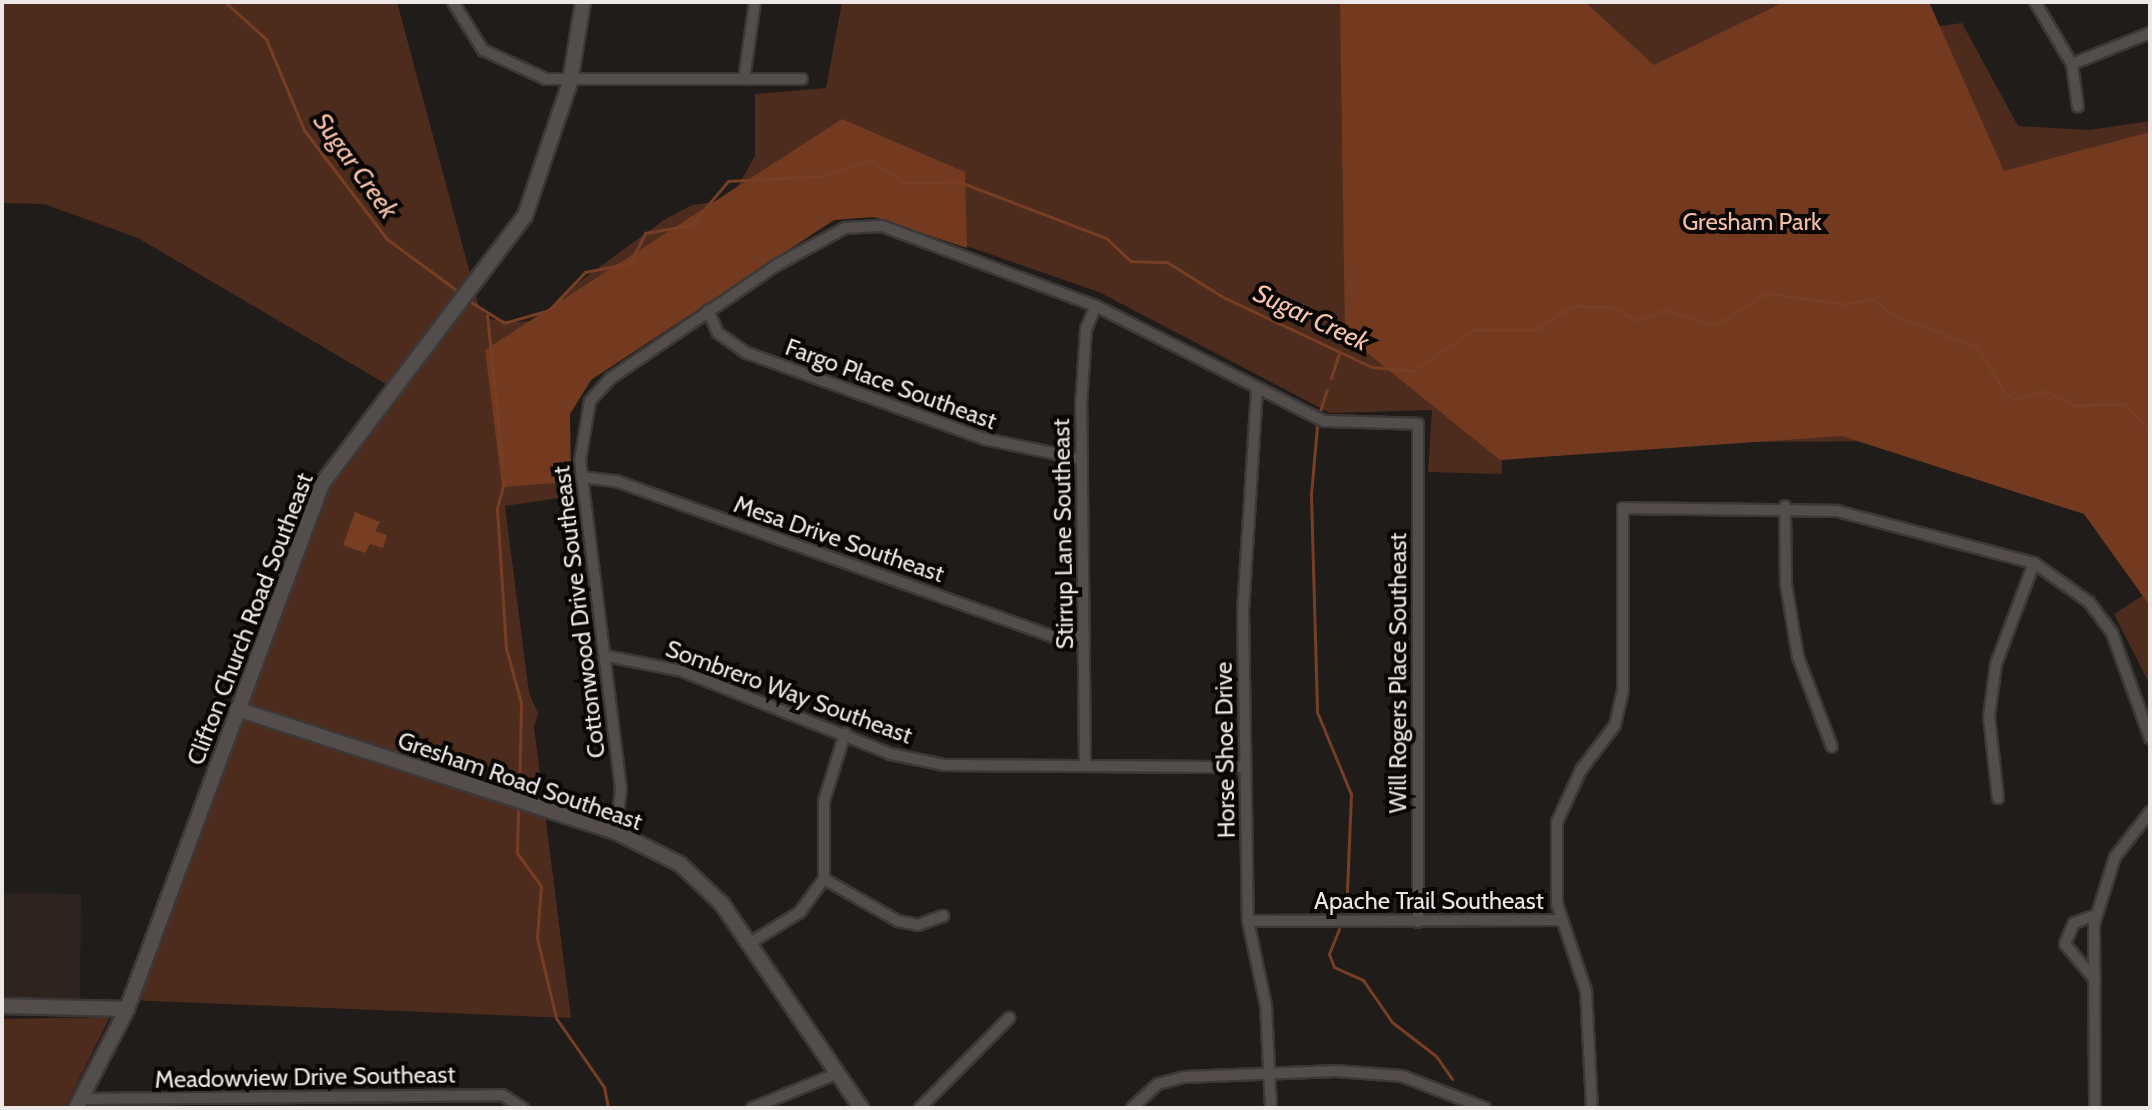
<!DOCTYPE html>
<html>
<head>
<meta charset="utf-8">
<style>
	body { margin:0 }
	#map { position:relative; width:2152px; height:1110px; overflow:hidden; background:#201c1a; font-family:Cabin,sans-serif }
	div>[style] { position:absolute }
	.built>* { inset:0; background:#2d231f }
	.green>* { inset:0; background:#4d2b1d }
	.forest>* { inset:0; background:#733a20 }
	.water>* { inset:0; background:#773e24 }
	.stream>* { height:3px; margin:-1.5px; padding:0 1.5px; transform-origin:1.5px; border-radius:1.5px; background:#773e24 }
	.roads { filter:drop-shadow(2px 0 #3c3837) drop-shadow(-2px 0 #3c3837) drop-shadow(0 2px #3c3837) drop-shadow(0 -2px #3c3837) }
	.minor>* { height:10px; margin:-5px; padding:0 5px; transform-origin:5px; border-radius:5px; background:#534e4c }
	.tertiary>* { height:14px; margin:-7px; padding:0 7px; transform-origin:7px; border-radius:7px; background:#534e4c }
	span { translate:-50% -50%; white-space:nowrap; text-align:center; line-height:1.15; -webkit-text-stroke:8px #090706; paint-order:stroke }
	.park-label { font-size:24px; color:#f4bda6 }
	.street-label { font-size:24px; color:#ece8e7 }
	.water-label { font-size:26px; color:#f9c3ab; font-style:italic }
	.frame { position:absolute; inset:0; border:4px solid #ece8e7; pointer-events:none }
</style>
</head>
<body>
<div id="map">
	<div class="built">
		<div style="clip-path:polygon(2px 893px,81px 894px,80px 1008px,2px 1009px)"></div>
	</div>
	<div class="green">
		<div style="clip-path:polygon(2px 2px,397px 2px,479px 307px,490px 319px,518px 322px,540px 320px,579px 282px,664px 220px,692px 205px,730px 200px,755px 156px,755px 94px,826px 88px,842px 2px,1907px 2px,1906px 31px,1962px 23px,2018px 126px,2089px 130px,2150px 121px,2150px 536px,1905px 441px,1550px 443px,1500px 326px,1502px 474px,1428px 472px,1432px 410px,1330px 413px,1099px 292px,886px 218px,842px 216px,690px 305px,596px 373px,568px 413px,566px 497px,505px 506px,529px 693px,538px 713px,534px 727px,571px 1018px,128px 1000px,329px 467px,391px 387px,138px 238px,44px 204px,2px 203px)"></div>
		<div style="clip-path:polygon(2150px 591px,2150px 685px,2114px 614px)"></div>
		<div style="clip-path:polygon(110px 1017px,65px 1108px,2px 1108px,2px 1019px)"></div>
	</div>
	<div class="forest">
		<div style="clip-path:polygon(1340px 2px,1585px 2px,1654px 65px,1784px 2px,1929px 2px,2004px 171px,2150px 132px,2150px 606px,2084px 514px,1842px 436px,1500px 460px,1345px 335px)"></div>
		<div style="clip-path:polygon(842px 119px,965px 172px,967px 248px,874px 217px,834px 220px,591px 380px,570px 414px,571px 482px,502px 487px,485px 350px)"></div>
	</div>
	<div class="water">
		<div style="clip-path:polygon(355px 512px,380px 522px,375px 531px,387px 535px,383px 548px,370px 544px,365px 553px,343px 545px)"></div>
	</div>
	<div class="stream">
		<div style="left:225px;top:2px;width:55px;rotate:42.1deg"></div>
		<div style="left:266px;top:39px;width:99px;rotate:67.3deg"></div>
		<div style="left:304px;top:130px;width:137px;rotate:52.7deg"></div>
		<div style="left:387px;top:239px;width:89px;rotate:36.4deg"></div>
		<div style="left:471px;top:302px;width:39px;rotate:32deg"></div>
		<div style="left:504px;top:323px;width:47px;rotate:-16.1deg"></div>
		<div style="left:549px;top:310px;width:52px;rotate:-46.5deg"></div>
		<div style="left:585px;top:272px;width:46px;rotate:-11.3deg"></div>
		<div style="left:630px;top:263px;width:34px;rotate:-63deg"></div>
		<div style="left:645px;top:233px;width:47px;rotate:-9.9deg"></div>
		<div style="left:691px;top:225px;width:57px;rotate:-49.9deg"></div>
		<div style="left:728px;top:181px;width:92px;rotate:-3.1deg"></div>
		<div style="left:820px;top:176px;width:52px;rotate:-17.7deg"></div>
		<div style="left:870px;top:160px;width:42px;rotate:33.3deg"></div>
		<div style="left:905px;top:183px;width:55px;rotate:-1deg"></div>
		<div style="left:960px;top:182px;width:156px;rotate:21deg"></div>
		<div style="left:1106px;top:238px;width:34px;rotate:43deg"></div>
		<div style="left:1131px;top:261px;width:36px;rotate:2deg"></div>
		<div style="left:1167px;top:262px;width:66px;rotate:32deg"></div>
		<div style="left:1223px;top:297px;width:165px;rotate:25.2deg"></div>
		<div style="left:1372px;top:367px;width:41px;rotate:5.6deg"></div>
		<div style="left:1413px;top:371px;width:73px;rotate:-34.3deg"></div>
		<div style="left:1473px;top:330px;width:63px"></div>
		<div style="left:1536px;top:330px;width:42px;rotate:-34.4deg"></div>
		<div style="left:1571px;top:306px;width:42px;rotate:1.4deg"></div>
		<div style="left:1613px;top:307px;width:29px;rotate:29deg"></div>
		<div style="left:1638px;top:321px;width:27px;rotate:-24deg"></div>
		<div style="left:1663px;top:310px;width:54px;rotate:16.1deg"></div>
		<div style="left:1715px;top:325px;width:61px;rotate:-31.6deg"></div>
		<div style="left:1767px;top:293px;width:76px;rotate:8.3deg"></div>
		<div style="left:1842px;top:304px;width:32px;rotate:-9deg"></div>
		<div style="left:1874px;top:299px;width:23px;rotate:41deg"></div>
		<div style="left:1891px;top:314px;width:92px;rotate:21deg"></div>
		<div style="left:1977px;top:347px;width:54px;rotate:58.7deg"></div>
		<div style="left:2005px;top:393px;width:13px;rotate:29deg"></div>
		<div style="left:2016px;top:399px;width:29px;rotate:-16deg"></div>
		<div style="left:2044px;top:391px;width:33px;rotate:25deg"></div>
		<div style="left:2074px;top:405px;width:50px;rotate:-1.1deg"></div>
		<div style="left:2124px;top:404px;width:37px;rotate:45deg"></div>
		<div style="left:487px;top:315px;width:155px;rotate:84.1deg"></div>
		<div style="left:1331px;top:378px;width:26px;rotate:-72deg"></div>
		<div style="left:1320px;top:411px;width:22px;rotate:-72deg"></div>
		<div style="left:1317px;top:426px;width:69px;rotate:95deg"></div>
		<div style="left:1311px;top:495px;width:217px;rotate:88.4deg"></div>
		<div style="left:1317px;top:712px;width:89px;rotate:67.5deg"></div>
		<div style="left:1351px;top:794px;width:120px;rotate:92.4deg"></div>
		<div style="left:504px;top:482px;width:28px;rotate:105deg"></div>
		<div style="left:497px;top:509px;width:139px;rotate:86.3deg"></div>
		<div style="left:506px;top:648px;width:57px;rotate:74.7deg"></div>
		<div style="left:521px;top:703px;width:93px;rotate:91.2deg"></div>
		<div style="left:518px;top:811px;width:42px;rotate:91.4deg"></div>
		<div style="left:517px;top:853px;width:41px;rotate:54deg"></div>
		<div style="left:541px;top:886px;width:52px;rotate:94.4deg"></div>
		<div style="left:537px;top:938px;width:82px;rotate:76.6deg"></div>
		<div style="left:556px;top:1018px;width:84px;rotate:55.2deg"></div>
		<div style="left:604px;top:1087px;width:21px;rotate:79deg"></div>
		<div style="left:1339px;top:929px;width:27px;rotate:112deg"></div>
		<div style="left:1329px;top:954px;width:14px;rotate:69deg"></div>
		<div style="left:1334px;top:967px;width:32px;rotate:24deg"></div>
		<div style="left:1363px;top:980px;width:51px;rotate:55.4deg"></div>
		<div style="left:1392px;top:1022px;width:56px;rotate:37.7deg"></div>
		<div style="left:1436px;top:1056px;width:28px;rotate:55deg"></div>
	</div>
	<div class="roads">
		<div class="minor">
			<div style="left:453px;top:2px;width:57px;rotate:58deg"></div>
			<div style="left:483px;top:50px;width:69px;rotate:24.7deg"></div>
			<div style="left:546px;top:79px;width:256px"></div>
			<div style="left:2035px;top:2px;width:72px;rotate:59.2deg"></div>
			<div style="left:2072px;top:64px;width:43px;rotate:82.1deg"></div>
			<div style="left:2072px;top:64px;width:84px;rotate:-21.7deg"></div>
			<div style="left:744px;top:79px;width:78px;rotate:-81.9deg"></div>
			<div style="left:708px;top:310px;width:25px;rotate:67deg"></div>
			<div style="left:718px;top:333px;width:35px;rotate:35deg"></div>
			<div style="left:747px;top:353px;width:253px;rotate:19.9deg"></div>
			<div style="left:985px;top:439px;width:99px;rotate:11.7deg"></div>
			<div style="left:1257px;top:389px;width:221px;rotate:93.6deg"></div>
			<div style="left:1243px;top:610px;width:311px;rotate:89.1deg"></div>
			<div style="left:1248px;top:921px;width:87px;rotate:78deg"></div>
			<div style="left:1266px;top:1006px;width:102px;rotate:87.2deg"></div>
			<div style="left:581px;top:477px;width:35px;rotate:7deg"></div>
			<div style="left:616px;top:481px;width:463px;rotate:19.6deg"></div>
			<div style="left:1052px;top:636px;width:32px"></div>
			<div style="left:1785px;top:506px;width:78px;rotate:89.3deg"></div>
			<div style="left:1786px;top:584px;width:74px;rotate:80.7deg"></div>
			<div style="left:1798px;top:657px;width:96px;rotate:69.3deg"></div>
			<div style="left:606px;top:656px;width:77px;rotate:11.2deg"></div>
			<div style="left:682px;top:671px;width:225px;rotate:21.7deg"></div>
			<div style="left:891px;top:754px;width:54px;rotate:11.7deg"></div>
			<div style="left:944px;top:765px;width:301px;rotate:0.4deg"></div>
			<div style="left:1085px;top:765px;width:358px;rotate:-90.6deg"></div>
			<div style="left:1081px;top:407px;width:78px;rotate:-86.3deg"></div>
			<div style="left:1086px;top:329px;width:25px;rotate:-67deg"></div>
			<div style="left:1998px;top:798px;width:81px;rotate:-96.3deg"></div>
			<div style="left:1989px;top:717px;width:53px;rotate:-82.5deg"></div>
			<div style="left:1996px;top:664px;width:108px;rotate:-69.4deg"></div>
			<div style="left:616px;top:832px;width:43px;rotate:-83.4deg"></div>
			<div style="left:621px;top:789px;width:331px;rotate:-97.1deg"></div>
			<div style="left:580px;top:461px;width:61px;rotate:-80.5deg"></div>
			<div style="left:590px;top:401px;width:31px;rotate:-48deg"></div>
			<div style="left:611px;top:378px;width:199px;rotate:-34.3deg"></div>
			<div style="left:775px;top:266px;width:80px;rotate:-28.5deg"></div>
			<div style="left:845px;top:228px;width:37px;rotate:-3deg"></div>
			<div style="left:882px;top:226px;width:228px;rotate:20.5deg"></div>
			<div style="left:1096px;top:306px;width:255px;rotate:26.8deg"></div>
			<div style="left:1324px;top:421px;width:94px;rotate:1.8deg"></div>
			<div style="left:1418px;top:424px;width:498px;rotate:90deg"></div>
			<div style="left:824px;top:879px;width:85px;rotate:29.6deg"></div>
			<div style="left:898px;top:921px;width:20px;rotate:11deg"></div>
			<div style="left:918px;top:925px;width:27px;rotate:-20deg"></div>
			<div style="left:1248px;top:921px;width:314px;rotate:-0.2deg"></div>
			<div style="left:750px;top:943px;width:59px;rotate:-31.8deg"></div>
			<div style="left:800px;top:912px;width:41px;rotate:-54deg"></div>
			<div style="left:824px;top:879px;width:78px;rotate:-90deg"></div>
			<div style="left:824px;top:801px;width:71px;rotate:-72.8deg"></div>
			<div style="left:2095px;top:980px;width:47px;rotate:-129.8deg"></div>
			<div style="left:2065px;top:944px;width:23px;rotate:-67deg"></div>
			<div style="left:2074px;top:923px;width:23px;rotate:-20deg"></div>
			<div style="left:82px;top:1099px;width:420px;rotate:-0.5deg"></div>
			<div style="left:502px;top:1095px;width:25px;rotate:32deg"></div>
			<div style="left:752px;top:1108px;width:93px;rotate:-22.1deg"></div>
			<div style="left:920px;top:1108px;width:127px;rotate:-45.3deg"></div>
			<div style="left:1132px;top:1108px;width:35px;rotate:-43deg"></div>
			<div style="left:1158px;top:1084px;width:27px;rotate:-15deg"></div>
			<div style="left:1184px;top:1077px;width:152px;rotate:-2.3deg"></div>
			<div style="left:1336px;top:1071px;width:66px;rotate:4.3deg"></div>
			<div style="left:1402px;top:1076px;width:89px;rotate:21.1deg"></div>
			<div style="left:1592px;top:1108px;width:117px;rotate:-92.9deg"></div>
			<div style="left:1586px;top:991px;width:92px;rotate:-108.4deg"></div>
			<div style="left:1557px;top:904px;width:82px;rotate:-90deg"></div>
			<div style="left:1557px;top:822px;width:57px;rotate:-65.2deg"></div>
			<div style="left:1581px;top:770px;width:56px;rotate:-52.9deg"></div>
			<div style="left:1615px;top:725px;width:36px;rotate:-77deg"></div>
			<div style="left:1623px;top:690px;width:182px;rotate:-90deg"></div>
			<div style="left:1623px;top:508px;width:214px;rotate:0.8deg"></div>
			<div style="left:1837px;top:511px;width:204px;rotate:14.8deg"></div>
			<div style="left:2034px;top:563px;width:67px;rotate:35.3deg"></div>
			<div style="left:2089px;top:602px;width:39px;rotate:53deg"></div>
			<div style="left:2112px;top:633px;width:112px;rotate:70.1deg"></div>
			<div style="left:2095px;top:1108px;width:184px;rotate:-90.3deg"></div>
			<div style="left:2094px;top:924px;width:70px;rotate:-72.6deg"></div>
			<div style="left:2115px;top:857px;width:57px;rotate:-52.1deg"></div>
		</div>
		<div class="tertiary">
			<div style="left:237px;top:709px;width:398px;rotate:18deg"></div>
			<div style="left:616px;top:832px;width:72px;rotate:26.6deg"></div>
			<div style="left:680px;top:864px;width:58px;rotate:43.6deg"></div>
			<div style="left:722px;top:904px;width:247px;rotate:55.7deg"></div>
			<div style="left:2px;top:1006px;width:125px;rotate:1.4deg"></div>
			<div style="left:76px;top:1108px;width:111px;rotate:-62.7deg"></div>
			<div style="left:127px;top:1009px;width:560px;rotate:-69.62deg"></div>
			<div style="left:322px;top:484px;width:336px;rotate:-52.9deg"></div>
			<div style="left:525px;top:216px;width:141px;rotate:-71.4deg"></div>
			<div style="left:570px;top:82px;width:81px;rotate:-80.8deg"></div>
		</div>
	</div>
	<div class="park-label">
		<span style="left:1752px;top:222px">Gresham Park</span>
	</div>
	<div class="street-label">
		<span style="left:891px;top:384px;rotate:20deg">Fargo Place Southeast</span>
		<span style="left:1063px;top:534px;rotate:-91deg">Stirrup Lane Southeast</span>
		<span style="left:839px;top:539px;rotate:19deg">Mesa Drive Southeast</span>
		<span style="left:579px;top:612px;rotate:-97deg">Cottonwood Drive Southeast</span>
		<span style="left:250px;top:619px;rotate:-69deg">Clifton Church Road Southeast</span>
		<span style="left:1398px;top:673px;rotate:-90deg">Will Rogers Place Southeast</span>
		<span style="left:789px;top:692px;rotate:20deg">Sombrero Way Southeast</span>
		<span style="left:1225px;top:750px;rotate:-91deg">Horse Shoe Drive</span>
		<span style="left:520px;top:781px;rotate:19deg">Gresham Road Southeast</span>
		<span style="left:1429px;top:901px">Apache Trail Southeast</span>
		<span style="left:305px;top:1077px;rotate:-1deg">Meadowview Drive Southeast</span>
	</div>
	<div class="water-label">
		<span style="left:355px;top:166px;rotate:54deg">Sugar Creek</span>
		<span style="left:1311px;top:318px;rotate:25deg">Sugar Creek</span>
	</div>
	<div class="frame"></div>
</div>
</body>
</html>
